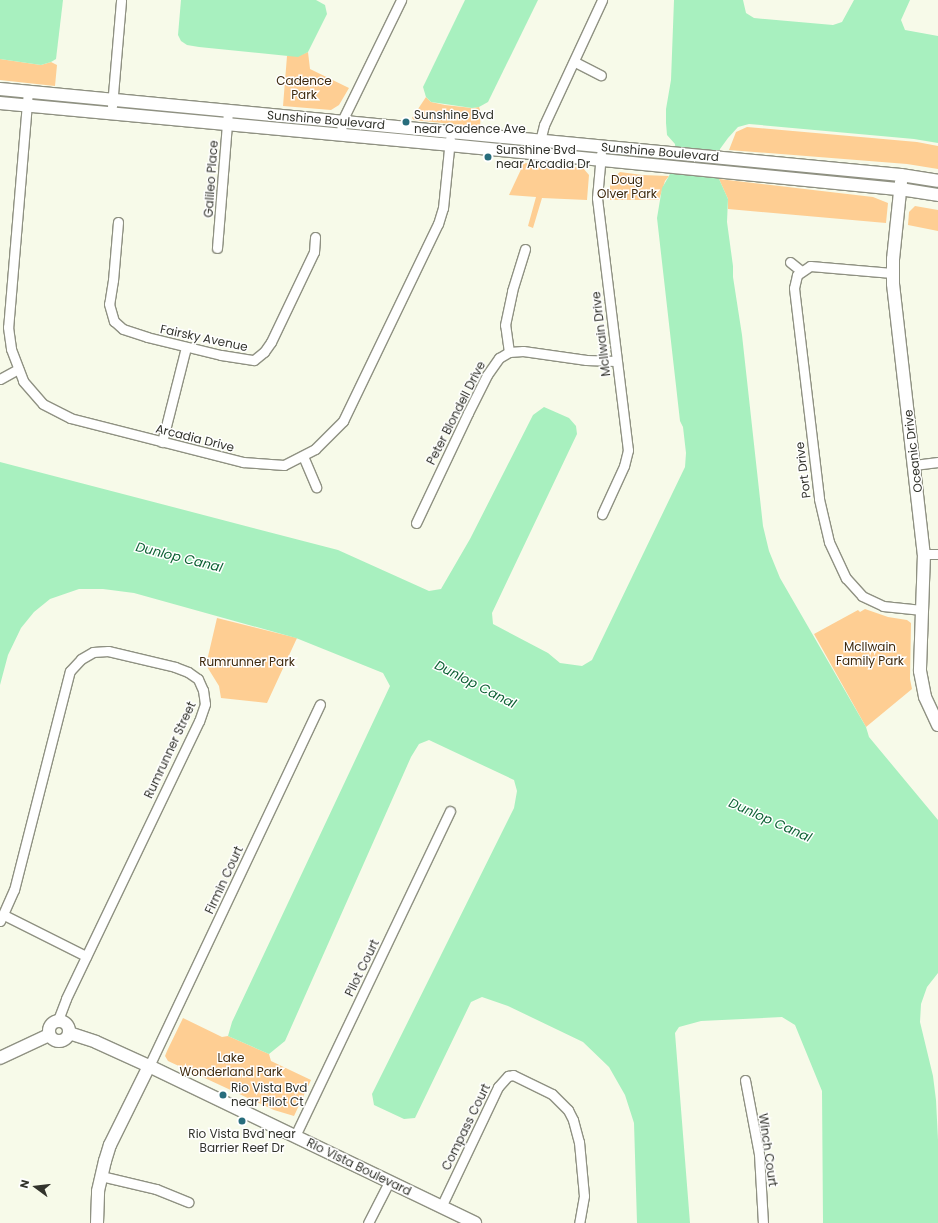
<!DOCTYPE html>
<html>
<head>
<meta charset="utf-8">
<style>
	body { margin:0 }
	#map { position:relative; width:938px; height:1223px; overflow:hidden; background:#f7fae9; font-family:Poppins,sans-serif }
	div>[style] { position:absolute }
	.green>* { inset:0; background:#fece93 }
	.water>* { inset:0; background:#a8f0bf }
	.roads { filter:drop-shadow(1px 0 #8f9182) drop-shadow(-1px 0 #8f9182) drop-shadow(0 1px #8f9182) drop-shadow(0 -1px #8f9182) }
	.street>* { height:9px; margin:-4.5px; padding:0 4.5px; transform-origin:4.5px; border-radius:4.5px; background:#fff }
	.secondary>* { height:12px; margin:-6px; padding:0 6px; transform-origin:6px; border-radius:6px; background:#fff }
	.secondary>.ring { margin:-6px; padding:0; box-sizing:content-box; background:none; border:12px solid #fff; border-radius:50% }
	.dots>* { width:11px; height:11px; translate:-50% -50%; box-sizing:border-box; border:2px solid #fff; border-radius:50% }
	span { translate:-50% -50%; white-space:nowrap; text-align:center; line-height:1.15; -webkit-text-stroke:3px #fff; paint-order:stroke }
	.park-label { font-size:12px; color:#3e290d }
	.poi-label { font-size:12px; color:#32332c }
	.left { translate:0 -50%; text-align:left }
	.street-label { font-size:12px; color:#32332c }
	.water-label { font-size:13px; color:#0e6135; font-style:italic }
	.north { position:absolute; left:16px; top:1167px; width:40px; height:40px; -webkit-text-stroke:3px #fff; paint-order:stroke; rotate:285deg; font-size:11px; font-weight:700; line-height:16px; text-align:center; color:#32332c }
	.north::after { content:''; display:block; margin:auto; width:14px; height:18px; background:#32332c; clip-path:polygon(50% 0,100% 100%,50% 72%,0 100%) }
</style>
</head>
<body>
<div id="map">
	<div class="green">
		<div style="clip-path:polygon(308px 52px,310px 69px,349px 88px,339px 105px,331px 110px,283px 106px,287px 56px,298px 56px)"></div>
		<div style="clip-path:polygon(0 59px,41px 65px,51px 62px,57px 65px,55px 86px,0 80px)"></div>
		<div style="clip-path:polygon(426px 97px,431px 102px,445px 105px,472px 108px,479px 107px,481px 113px,480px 127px,414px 120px,412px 118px)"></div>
		<div style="clip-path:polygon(747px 127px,917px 142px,938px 146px,938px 169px,907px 164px,729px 150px,736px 132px)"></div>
		<div style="clip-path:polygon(524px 163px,583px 168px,589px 175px,587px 200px,542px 198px,533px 228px,528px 226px,536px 197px,509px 195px)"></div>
		<div style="clip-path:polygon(620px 172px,642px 175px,669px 176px,665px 181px,659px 200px,610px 200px,610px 185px,613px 178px)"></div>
		<div style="clip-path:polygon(719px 179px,873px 197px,888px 203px,886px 223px,728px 209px,728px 199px)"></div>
		<div style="clip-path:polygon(915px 206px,938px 210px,938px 231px,908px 225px,909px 212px)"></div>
		<div style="clip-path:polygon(865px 609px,888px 617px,907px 620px,911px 623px,910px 679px,912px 689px,866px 727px,814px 634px,858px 610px,860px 612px)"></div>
		<div style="clip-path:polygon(217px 618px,297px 638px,267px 703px,221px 698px,219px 686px,206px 665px)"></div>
		<div style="clip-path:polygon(183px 1018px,222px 1037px,228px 1036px,269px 1054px,271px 1061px,311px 1080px,294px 1116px,274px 1110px,168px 1061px,165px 1056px,167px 1051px)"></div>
	</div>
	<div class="water">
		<div style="clip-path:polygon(0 0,63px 0,56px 59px,51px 62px,41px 65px,0 59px)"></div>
		<div style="clip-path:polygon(181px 0,316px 0,325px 5px,327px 14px,308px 52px,298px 57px,199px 47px,187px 45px,181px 41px,178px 35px)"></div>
		<div style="clip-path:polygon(465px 0,538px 0,488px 102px,479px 107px,472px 108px,431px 102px,426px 97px,423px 87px)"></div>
		<div style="clip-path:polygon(674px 0,743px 0,746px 13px,754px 18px,833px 25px,842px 22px,854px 0,910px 0,901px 20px,905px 30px,938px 36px,938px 143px,914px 139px,749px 124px,738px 127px,728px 138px,720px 149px,717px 167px,719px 179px,728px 199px,727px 222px,733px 266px,733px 277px,742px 335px,763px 526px,769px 551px,780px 578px,866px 727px,869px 737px,938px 820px,938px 973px,927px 987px,921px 1004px,920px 1022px,933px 1076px,936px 1100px,938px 1140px,938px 1223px,823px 1223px,822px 1091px,795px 1025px,782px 1017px,701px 1021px,679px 1027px,675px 1033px,690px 1223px,637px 1223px,634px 1123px,625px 1095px,609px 1067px,583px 1042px,508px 1006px,482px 997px,471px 1002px,415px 1118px,404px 1119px,374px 1105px,372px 1094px,514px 808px,517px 791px,514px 780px,429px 740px,419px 744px,411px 757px,285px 1041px,269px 1054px,228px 1036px,232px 1022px,390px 686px,383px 673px,296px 638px,134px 593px,103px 589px,79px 589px,50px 599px,34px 612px,21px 628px,8px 655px,0 685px,0 462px,338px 550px,429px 591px,441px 589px,470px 539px,533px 415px,544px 407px,569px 418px,576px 426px,577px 434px,492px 613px,493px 624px,548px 653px,560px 663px,582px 666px,592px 660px,685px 467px,686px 453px,683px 427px,680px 421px,657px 218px,662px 188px,669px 176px,676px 158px,675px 144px,667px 135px,666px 123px,666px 109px,671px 80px)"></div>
	</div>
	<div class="roads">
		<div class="street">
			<div style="left:575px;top:62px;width:29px;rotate:27deg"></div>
			<div style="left:28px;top:91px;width:237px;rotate:94.8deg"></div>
			<div style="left:8px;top:327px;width:22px;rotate:82deg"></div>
			<div style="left:11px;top:349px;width:34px;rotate:69deg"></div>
			<div style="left:23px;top:381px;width:30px;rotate:49deg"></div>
			<div style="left:43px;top:404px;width:30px;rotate:27deg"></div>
			<div style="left:70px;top:418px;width:179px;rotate:14.3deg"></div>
			<div style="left:243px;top:462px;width:41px;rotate:4.2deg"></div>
			<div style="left:284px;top:465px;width:35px;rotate:-27deg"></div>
			<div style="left:315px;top:449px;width:40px;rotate:-45deg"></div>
			<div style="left:343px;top:421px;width:219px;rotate:-64.3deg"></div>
			<div style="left:438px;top:224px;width:17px;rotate:-73deg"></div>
			<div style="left:443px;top:208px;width:69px;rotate:-84.2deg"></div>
			<div style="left:112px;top:106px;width:106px;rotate:-85.1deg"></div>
			<div style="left:341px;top:135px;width:14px;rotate:-86deg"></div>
			<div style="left:342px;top:121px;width:135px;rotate:-64deg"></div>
			<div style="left:539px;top:145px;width:21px;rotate:-76deg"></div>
			<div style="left:544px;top:125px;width:138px;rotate:-65.1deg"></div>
			<div style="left:601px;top:154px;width:44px;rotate:95.2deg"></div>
			<div style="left:597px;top:198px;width:254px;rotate:83deg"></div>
			<div style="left:628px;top:450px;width:16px;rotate:104deg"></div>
			<div style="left:624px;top:466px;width:53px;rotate:114.6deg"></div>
			<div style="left:118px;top:222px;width:58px;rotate:94.9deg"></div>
			<div style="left:113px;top:280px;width:24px;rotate:99deg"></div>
			<div style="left:109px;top:304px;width:18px;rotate:74deg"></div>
			<div style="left:114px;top:321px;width:12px;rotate:42deg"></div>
			<div style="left:123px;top:329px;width:25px;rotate:18deg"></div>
			<div style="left:147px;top:337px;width:76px;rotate:13.7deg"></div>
			<div style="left:221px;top:355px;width:33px;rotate:9deg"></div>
			<div style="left:254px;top:360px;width:13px;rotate:-39deg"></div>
			<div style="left:264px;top:352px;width:12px;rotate:-55deg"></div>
			<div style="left:271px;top:342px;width:100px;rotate:-64.5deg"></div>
			<div style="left:314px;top:252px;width:15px;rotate:-86deg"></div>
			<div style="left:217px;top:248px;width:138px;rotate:-85.4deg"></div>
			<div style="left:790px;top:262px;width:14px;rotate:39deg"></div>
			<div style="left:892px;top:273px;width:82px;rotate:-175.1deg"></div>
			<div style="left:810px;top:266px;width:16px;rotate:145deg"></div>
			<div style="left:797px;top:275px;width:13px;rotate:103deg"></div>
			<div style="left:794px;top:288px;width:212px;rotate:83.2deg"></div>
			<div style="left:819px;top:499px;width:44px;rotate:76.9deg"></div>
			<div style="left:829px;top:542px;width:40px;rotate:65deg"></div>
			<div style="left:846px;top:578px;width:24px;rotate:48deg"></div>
			<div style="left:862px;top:596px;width:23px;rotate:25deg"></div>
			<div style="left:883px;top:606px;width:39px;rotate:6deg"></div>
			<div style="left:509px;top:352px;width:27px;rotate:-98deg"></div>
			<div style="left:505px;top:325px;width:35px;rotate:-78deg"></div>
			<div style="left:512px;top:291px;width:44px;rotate:-72.8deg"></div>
			<div style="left:0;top:379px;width:21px;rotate:-29deg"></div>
			<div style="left:162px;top:442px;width:98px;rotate:-75.8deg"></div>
			<div style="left:303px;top:456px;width:34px;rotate:67deg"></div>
			<div style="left:914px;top:465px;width:24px;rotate:-7deg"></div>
			<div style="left:416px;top:523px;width:122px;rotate:-64.7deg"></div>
			<div style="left:468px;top:413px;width:42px;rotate:-63.4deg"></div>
			<div style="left:487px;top:375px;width:21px;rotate:-55deg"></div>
			<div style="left:499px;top:358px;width:12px;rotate:-31deg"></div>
			<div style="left:509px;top:352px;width:14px;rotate:-4deg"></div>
			<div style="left:523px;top:351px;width:64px;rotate:8.1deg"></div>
			<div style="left:586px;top:360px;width:30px;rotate:2deg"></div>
			<div style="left:924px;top:554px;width:14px"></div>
			<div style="left:4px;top:915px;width:92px;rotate:26.6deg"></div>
			<div style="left:0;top:921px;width:34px;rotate:-66deg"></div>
			<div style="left:14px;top:890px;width:226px;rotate:-75.7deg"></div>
			<div style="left:70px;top:671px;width:16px;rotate:-47deg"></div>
			<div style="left:81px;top:659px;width:14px;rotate:-30deg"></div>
			<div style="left:93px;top:652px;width:15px;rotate:-4deg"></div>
			<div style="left:108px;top:651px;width:69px;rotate:13.4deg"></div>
			<div style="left:175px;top:667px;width:14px;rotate:21deg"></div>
			<div style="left:188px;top:672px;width:12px;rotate:35deg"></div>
			<div style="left:198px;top:679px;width:12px;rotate:66deg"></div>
			<div style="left:203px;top:690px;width:14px;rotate:82deg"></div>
			<div style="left:205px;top:704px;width:18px;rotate:109deg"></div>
			<div style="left:199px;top:721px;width:308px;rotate:115.6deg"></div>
			<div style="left:66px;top:999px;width:22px;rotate:111deg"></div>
			<div style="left:149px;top:1066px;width:400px;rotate:-64.7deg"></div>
			<div style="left:745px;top:1080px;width:75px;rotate:79.3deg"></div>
			<div style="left:759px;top:1154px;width:69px;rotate:86.7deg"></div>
			<div style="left:295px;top:1136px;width:360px;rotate:-64.5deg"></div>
			<div style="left:101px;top:1176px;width:57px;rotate:13.3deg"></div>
			<div style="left:156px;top:1189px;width:35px;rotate:22deg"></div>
			<div style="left:441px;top:1207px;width:133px;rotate:-64.6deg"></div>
			<div style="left:498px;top:1087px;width:15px;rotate:-48deg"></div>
			<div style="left:508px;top:1076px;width:5px;rotate:-11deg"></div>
			<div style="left:513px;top:1075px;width:43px;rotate:26deg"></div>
			<div style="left:552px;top:1094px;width:23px;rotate:45deg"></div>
			<div style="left:568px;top:1110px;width:11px;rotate:63deg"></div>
			<div style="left:573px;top:1120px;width:23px;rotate:75deg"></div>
			<div style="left:579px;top:1142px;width:54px;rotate:84.7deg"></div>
			<div style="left:584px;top:1196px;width:27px;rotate:100deg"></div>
			<div style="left:368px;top:1223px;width:46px;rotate:-62.9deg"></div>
		</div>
		<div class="secondary">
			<div style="left:0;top:89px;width:905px;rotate:5.45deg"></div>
			<div style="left:901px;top:175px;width:37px;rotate:9deg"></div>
			<div style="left:0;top:103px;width:451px;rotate:5.3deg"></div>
			<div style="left:449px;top:145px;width:453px;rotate:5.6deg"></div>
			<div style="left:900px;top:189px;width:38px;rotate:9deg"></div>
			<div style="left:901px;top:182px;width:77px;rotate:95.9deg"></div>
			<div style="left:893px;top:259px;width:25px;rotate:90deg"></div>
			<div style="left:893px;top:284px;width:272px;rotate:83.5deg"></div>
			<div style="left:924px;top:554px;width:117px;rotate:92deg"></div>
			<div style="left:920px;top:671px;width:26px;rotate:79deg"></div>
			<div style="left:925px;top:697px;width:31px;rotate:65deg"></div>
			<div class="ring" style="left:49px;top:1021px;width:8px;height:8px"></div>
			<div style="left:69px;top:1033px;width:28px;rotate:18deg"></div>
			<div style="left:96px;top:1042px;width:58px;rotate:24.4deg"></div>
			<div style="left:149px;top:1066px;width:362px;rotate:25.7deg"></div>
			<div style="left:0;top:1058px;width:54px;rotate:-25.1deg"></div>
			<div style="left:97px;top:1223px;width:32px;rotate:-88deg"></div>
			<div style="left:98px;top:1191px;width:31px;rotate:-77deg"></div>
			<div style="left:105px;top:1161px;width:17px;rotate:-73deg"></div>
			<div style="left:110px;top:1145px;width:88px;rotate:-63.7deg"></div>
		</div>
	</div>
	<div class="dots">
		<div style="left:406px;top:122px;background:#286d7c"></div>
		<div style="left:488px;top:157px;background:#286d7c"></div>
		<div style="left:223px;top:1095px;background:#286d7c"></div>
		<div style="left:242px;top:1121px;background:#286d7c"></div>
	</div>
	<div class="park-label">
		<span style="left:304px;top:88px">Cadence<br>Park</span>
		<span style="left:627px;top:187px">Doug<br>Olver Park</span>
		<span style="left:870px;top:654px">McIlwain<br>Family Park</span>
		<span style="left:247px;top:662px">Rumrunner Park</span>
		<span style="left:231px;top:1065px">Lake<br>Wonderland Park</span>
	</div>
	<div class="poi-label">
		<span class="left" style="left:414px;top:122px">Sunshine Bvd<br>near Cadence Ave</span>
		<span class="left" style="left:496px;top:157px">Sunshine Bvd<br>near Arcadia Dr</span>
		<span class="left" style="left:231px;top:1095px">Rio Vista Bvd<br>near Pilot Ct</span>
		<span style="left:242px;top:1141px">Rio Vista Bvd near<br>Barrier Reef Dr</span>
	</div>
	<div class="street-label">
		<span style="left:326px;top:120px;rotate:5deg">Sunshine Boulevard</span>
		<span style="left:660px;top:152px;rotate:5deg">Sunshine Boulevard</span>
		<span style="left:211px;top:179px;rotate:-86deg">Galileo Place</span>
		<span style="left:601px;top:334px;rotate:-97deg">McIIwain Drive</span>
		<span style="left:204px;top:338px;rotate:12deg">Fairsky Avenue</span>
		<span style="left:456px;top:413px;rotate:-63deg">Peter Blondell Drive</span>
		<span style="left:195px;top:438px;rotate:14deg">Arcadia Drive</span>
		<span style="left:913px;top:451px;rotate:-97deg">Oceanic Drive</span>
		<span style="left:803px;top:470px;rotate:-97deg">Port Drive</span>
		<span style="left:170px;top:750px;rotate:-65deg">Rumrunner Street</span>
		<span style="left:224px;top:880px;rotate:-65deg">Firmin Court</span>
		<span style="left:362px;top:968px;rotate:-64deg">Pilot Court</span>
		<span style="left:466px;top:1127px;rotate:-64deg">Compass Court</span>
		<span style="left:768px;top:1150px;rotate:82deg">Winch Court</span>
		<span style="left:359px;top:1167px;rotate:26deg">Rio Vista Boulevard</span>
	</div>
	<div class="water-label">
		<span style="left:179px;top:558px;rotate:14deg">Dunlop Canal</span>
		<span style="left:475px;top:685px;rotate:27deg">Dunlop Canal</span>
		<span style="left:770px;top:821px;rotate:24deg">Dunlop Canal</span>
	</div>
	<div class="north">N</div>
</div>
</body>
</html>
